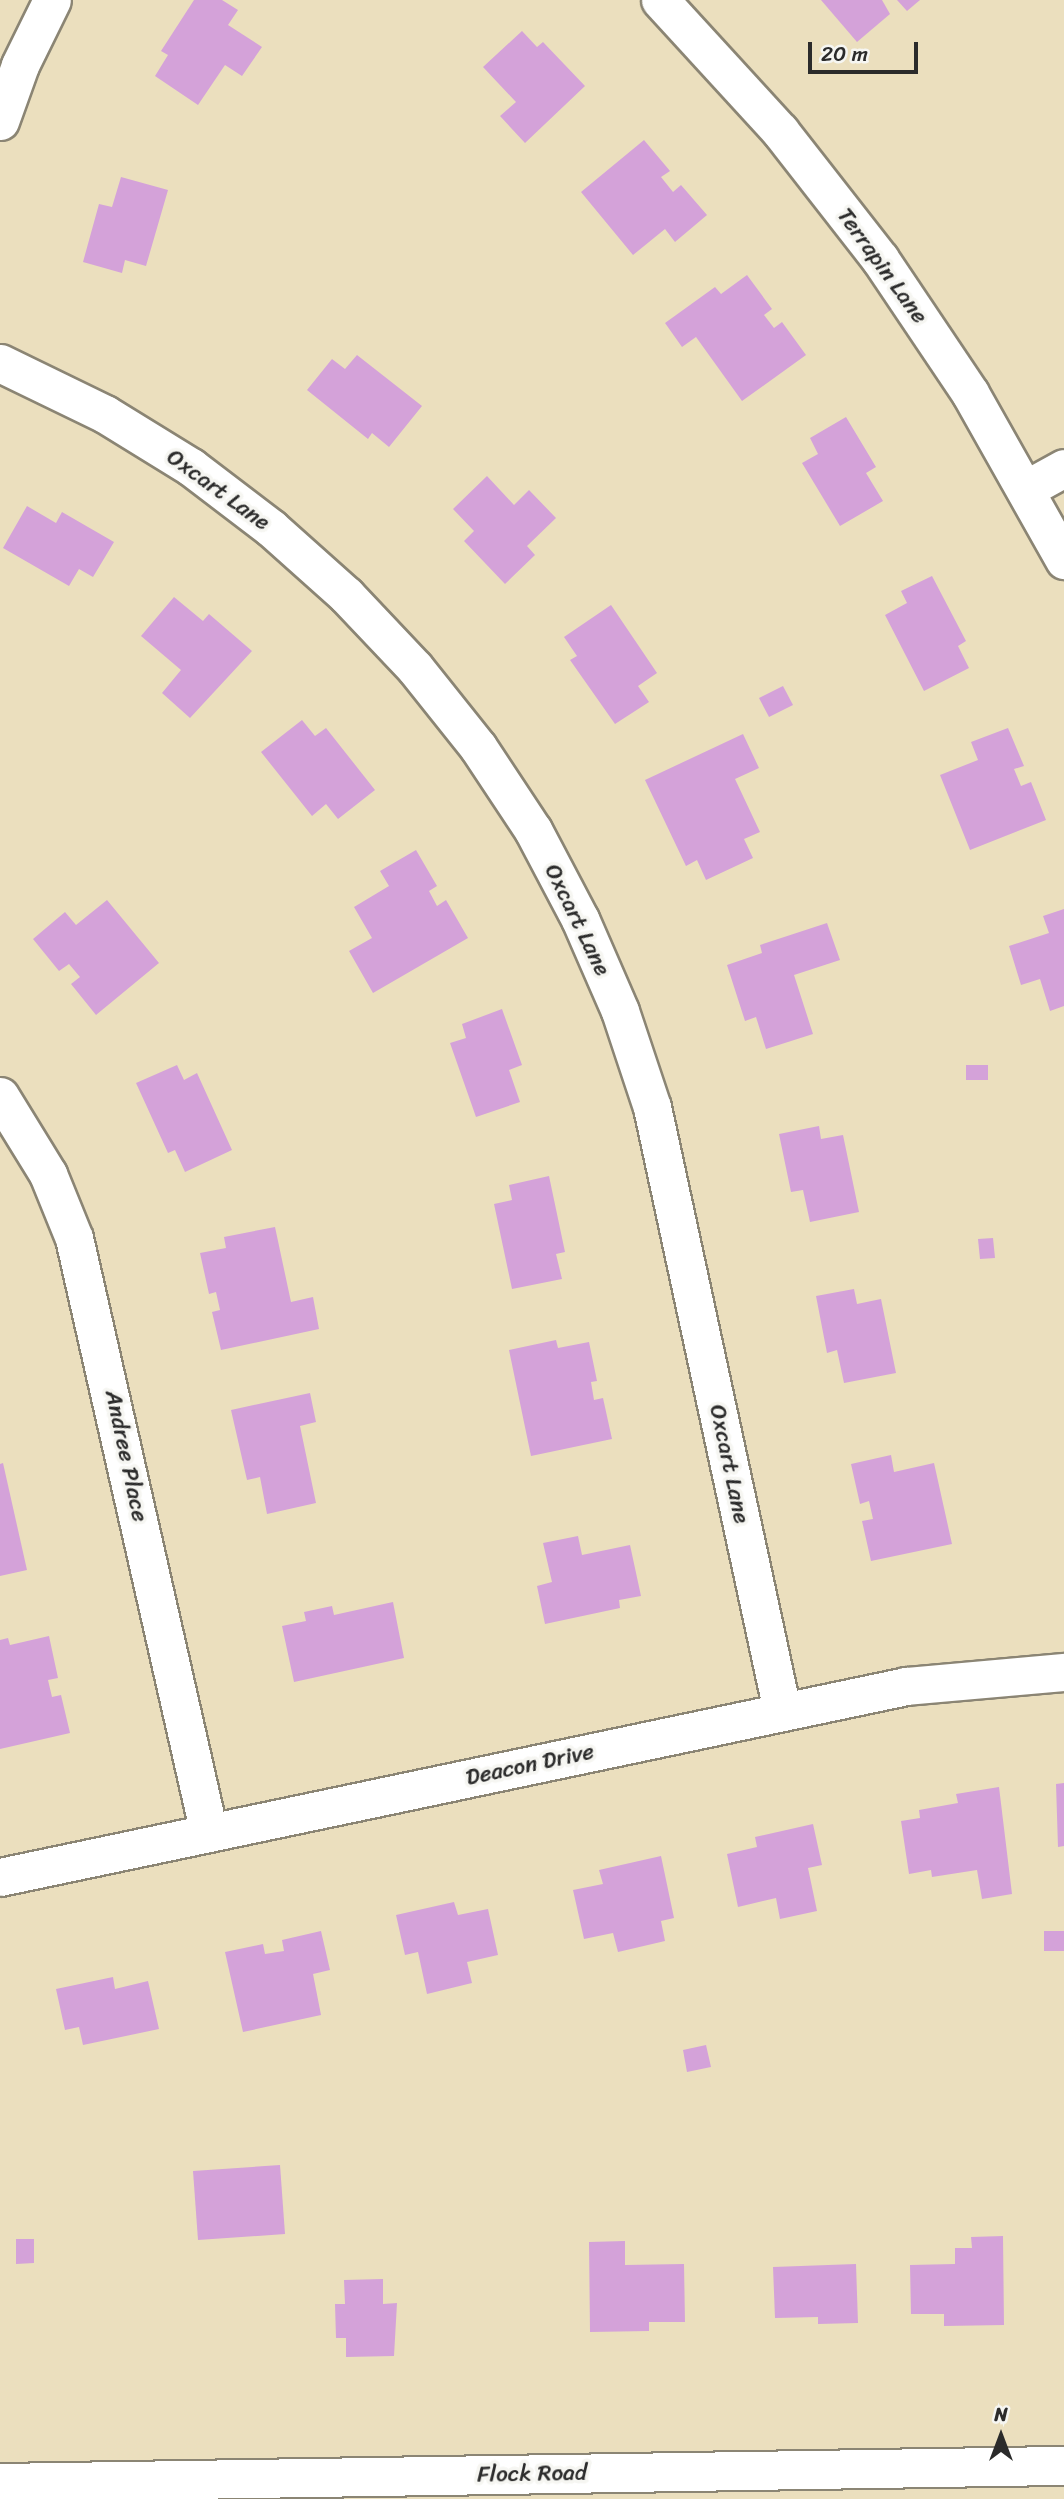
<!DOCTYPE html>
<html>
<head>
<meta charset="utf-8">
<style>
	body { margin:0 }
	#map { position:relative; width:1064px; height:2499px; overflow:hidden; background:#ebdfbe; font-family:Sriracha,sans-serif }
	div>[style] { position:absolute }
	.building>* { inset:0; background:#d4a2d9 }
	.roads { filter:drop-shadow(2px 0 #8b8574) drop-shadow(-2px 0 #8b8574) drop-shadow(0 2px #8b8574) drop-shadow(0 -2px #8b8574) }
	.minor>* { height:37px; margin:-18.5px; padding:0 18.5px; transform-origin:18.5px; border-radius:18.5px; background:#fff }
	.major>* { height:38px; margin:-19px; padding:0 19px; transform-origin:19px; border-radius:19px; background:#fff }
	span { translate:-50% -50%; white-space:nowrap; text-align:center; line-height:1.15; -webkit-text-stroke:7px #f6f6f2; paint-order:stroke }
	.street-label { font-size:23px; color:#2b2b2b }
	.north { position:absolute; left:966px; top:2401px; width:70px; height:70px; -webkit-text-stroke:5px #f6f6f2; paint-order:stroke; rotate:0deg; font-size:19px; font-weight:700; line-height:28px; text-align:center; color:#2b2b2b }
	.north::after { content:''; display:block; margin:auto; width:24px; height:32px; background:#2b2b2b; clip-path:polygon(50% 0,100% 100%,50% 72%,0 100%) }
	.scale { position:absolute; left:808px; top:42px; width:110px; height:32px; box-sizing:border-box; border:4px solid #2b2b2b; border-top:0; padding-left:9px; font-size:21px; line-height:24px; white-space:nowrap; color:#2b2b2b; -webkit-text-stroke:5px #f6f6f2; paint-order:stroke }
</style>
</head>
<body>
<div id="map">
	<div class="building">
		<div style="clip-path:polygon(194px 0,222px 0,238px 10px,228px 25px,262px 47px,242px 76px,225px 65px,198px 105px,155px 76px,168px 55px,161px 51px)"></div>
		<div style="clip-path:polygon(821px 0,882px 0,890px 14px,857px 42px)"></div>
		<div style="clip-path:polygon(897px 0,920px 0,907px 11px)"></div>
		<div style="clip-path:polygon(522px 31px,537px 47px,543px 42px,585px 86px,525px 143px,500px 116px,516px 102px,483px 67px)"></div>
		<div style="clip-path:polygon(644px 140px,670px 171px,661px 177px,673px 192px,681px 185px,707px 215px,675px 242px,665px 229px,633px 255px,581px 192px)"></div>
		<div style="clip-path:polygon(121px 177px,168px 190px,146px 266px,125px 260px,122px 273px,83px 262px,99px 204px,112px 207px)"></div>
		<div style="clip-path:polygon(747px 275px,772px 309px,764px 315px,774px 328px,782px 322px,806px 355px,742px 401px,696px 337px,682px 347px,665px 323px,715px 287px,721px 294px)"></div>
		<div style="clip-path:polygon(357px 355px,422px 406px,389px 447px,372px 433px,368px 439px,307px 390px,332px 359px,345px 369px)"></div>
		<div style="clip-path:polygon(846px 417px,876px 467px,866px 473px,883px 501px,840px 526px,802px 463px,818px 454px,810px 438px)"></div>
		<div style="clip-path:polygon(487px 476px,514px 505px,529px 490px,556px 518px,527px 546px,535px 555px,505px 584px,464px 541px,474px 531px,453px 509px)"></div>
		<div style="clip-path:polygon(27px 506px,56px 523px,62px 512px,114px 542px,93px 577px,79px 569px,69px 586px,3px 548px)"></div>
		<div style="clip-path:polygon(932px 576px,966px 641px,958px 646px,969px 668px,924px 691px,885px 615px,907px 603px,901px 591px)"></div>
		<div style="clip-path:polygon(174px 597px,203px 621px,209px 614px,252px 651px,190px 718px,162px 693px,181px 670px,141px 636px)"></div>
		<div style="clip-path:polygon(611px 605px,657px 673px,638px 686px,649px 702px,615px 724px,570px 660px,577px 656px,564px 637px)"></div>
		<div style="clip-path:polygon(783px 686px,793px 705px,769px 717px,759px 698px)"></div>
		<div style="clip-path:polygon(302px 720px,315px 736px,326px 728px,375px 790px,338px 819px,326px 804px,312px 816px,261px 752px)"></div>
		<div style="clip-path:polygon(1008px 728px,1024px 766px,1014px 769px,1021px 786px,1031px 782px,1046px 820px,970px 850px,940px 775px,978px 760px,971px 742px)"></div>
		<div style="clip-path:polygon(743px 734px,759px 768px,735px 779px,760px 832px,744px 839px,753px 858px,706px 880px,697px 860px,686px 866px,645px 780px)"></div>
		<div style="clip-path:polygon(416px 850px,437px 886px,429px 891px,437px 906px,446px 900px,468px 938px,373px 993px,349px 951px,372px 938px,354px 907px,389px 886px,380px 871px)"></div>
		<div style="clip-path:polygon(107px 900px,159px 963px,96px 1015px,71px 984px,80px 977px,69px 964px,59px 971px,33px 939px,65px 912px,76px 925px)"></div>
		<div style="clip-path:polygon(1064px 909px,1064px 1006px,1050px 1011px,1040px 979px,1021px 985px,1009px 946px,1049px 933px,1043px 916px)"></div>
		<div style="clip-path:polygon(827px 923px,840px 960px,794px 975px,813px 1034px,766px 1049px,756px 1017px,745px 1021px,727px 965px,762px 953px,760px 945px)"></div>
		<div style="clip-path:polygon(502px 1009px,522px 1065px,509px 1070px,520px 1102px,476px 1117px,450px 1043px,466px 1038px,462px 1024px)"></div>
		<div style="clip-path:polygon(177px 1065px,184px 1080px,197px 1073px,232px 1150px,185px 1172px,175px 1150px,168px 1153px,136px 1083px)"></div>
		<div style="clip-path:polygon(966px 1065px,988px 1065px,988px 1080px,966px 1080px)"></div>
		<div style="clip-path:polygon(819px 1126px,821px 1139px,843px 1135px,859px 1212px,810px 1222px,803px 1190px,791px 1192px,779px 1134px)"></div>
		<div style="clip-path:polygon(549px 1176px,565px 1252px,556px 1254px,562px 1279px,512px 1289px,494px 1204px,512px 1200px,509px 1185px)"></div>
		<div style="clip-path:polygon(275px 1227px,291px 1302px,313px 1297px,319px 1329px,221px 1350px,212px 1312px,220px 1310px,216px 1292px,209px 1294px,200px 1253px,226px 1248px,224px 1237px)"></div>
		<div style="clip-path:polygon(993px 1238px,995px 1258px,980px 1259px,978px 1239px)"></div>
		<div style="clip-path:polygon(854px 1289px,857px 1304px,881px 1299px,896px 1373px,844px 1383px,837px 1350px,827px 1353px,816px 1296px)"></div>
		<div style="clip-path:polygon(556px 1340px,558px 1348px,589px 1342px,597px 1381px,591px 1382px,594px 1400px,603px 1398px,612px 1439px,531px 1456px,509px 1350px)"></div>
		<div style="clip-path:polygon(310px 1393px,316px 1422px,300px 1426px,316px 1503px,267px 1514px,260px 1477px,247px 1480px,231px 1410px)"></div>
		<div style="clip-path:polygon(891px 1455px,894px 1472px,934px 1463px,952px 1544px,871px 1561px,862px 1521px,873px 1519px,869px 1501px,860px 1504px,851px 1464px)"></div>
		<div style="clip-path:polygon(3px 1463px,27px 1570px,0 1576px,0 1464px)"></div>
		<div style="clip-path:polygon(578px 1536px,582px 1555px,630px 1545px,641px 1596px,619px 1600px,620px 1608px,545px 1624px,537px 1586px,552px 1582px,543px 1543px)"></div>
		<div style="clip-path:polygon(393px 1602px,404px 1658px,294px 1682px,282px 1626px,306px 1621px,304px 1612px,332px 1606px,334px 1615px)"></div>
		<div style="clip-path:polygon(49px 1636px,58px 1678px,48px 1680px,52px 1697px,61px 1695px,70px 1733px,0 1749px,0 1640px,8px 1638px,10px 1645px)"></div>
		<div style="clip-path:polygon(1064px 1783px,1064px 1846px,1058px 1847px,1056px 1784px)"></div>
		<div style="clip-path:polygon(999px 1787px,1012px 1894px,982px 1899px,977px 1870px,932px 1877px,931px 1870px,909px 1874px,901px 1821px,920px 1818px,919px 1810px,958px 1803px,956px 1794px)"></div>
		<div style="clip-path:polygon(813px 1824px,822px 1865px,808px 1868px,817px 1911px,780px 1919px,776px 1898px,738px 1907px,727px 1854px,757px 1847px,755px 1837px)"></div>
		<div style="clip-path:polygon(661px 1856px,674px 1918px,661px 1921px,665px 1941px,618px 1952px,613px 1933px,584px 1939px,573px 1890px,603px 1884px,599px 1870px)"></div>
		<div style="clip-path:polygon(454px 1902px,458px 1915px,488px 1909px,498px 1955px,467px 1962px,472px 1983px,427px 1994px,418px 1952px,405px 1955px,396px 1915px)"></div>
		<div style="clip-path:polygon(321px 1931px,330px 1970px,313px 1974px,321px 2015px,243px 2032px,225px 1952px,263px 1944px,265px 1954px,284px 1951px,282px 1940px)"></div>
		<div style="clip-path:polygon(1044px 1931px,1064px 1931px,1064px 1951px,1044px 1951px)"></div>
		<div style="clip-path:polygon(113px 1977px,115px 1989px,148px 1981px,159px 2029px,83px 2045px,79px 2027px,65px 2030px,56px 1989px)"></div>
		<div style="clip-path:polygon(706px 2045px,711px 2067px,687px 2072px,683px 2050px)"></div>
		<div style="clip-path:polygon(280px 2165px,285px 2234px,198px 2240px,193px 2171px)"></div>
		<div style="clip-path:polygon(1003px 2236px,1004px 2325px,944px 2326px,944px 2314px,911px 2314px,910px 2265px,955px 2264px,955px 2248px,972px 2248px,971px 2237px)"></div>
		<div style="clip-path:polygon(16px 2239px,34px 2239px,34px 2263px,16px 2264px)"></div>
		<div style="clip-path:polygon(625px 2241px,625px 2265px,684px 2264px,685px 2322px,649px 2322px,649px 2331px,590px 2332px,589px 2242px)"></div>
		<div style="clip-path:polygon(856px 2264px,858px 2323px,818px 2324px,818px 2317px,775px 2318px,773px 2267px)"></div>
		<div style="clip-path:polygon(383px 2279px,383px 2304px,397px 2303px,394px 2356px,346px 2357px,346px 2338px,336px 2338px,335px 2304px,345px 2304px,344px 2280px)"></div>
	</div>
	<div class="roads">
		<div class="minor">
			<div style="left:660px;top:0;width:178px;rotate:47.5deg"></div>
			<div style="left:780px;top:131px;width:162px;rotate:52deg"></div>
			<div style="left:880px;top:259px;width:161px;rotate:56.1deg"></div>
			<div style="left:970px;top:393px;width:192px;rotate:60.6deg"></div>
			<div style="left:0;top:121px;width:59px;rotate:-70.3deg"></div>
			<div style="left:20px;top:65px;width:72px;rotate:-63.8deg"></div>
			<div style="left:0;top:363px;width:117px;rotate:25.9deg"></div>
			<div style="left:105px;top:414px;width:101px;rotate:31.6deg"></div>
			<div style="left:191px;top:467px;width:101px;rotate:37.3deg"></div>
			<div style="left:271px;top:528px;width:101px;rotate:41.8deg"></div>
			<div style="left:346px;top:595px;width:100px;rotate:46.6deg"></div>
			<div style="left:415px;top:668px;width:101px;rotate:51.4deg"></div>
			<div style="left:478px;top:747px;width:100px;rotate:56.5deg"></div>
			<div style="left:533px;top:830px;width:101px;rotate:62.2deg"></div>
			<div style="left:580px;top:919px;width:100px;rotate:66.5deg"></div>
			<div style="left:620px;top:1011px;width:101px;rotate:71.6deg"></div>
			<div style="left:652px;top:1107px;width:618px;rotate:77.85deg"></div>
			<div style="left:1026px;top:489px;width:43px;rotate:-28.9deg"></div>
			<div style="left:0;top:1096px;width:92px;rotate:58.4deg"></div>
			<div style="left:48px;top:1174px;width:69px;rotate:67.9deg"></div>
			<div style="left:74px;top:1238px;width:610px;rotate:77.22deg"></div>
			<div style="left:0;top:1877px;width:926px;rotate:-11.9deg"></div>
			<div style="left:906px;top:1686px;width:159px;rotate:-5.1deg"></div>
		</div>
		<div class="major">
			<div style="left:0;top:2483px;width:1064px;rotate:-0.92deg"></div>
		</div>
	</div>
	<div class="street-label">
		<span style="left:882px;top:266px;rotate:54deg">Terrapin Lane</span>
		<span style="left:218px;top:490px;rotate:36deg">Oxcart Lane</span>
		<span style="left:577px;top:920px;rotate:64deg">Oxcart Lane</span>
		<span style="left:126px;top:1456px;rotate:78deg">Andree Place</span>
		<span style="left:729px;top:1464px;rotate:78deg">Oxcart Lane</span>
		<span style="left:530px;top:1765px;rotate:-12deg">Deacon Drive</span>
		<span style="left:532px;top:2474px;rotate:-1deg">Flock Road</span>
	</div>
	<div class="north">N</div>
	<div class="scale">20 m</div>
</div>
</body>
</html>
